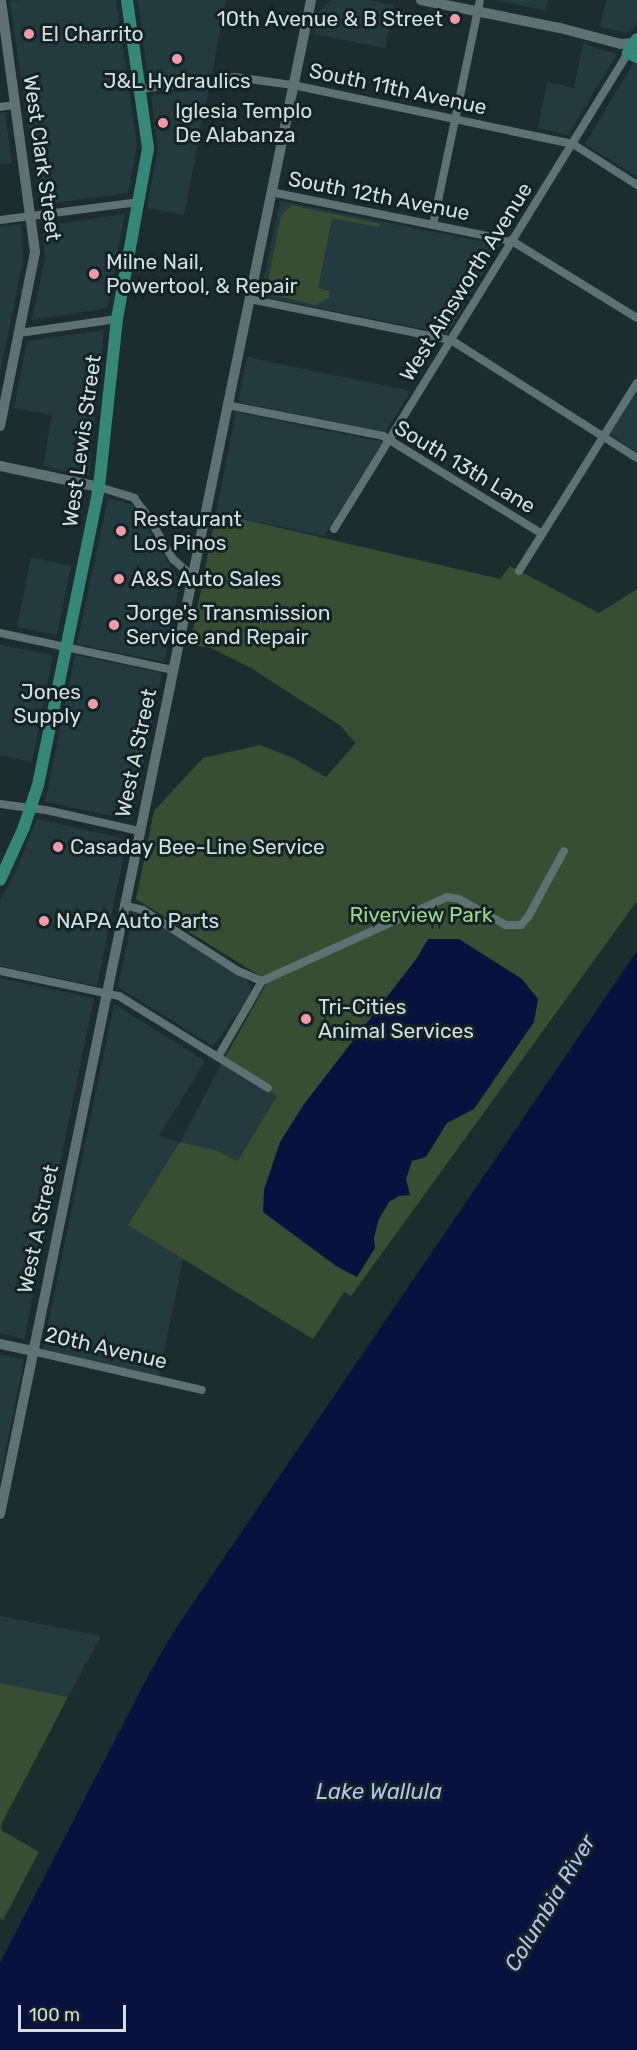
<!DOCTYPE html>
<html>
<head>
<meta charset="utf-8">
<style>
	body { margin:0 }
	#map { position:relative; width:637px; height:2050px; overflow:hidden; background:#1d2d2e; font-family:Rubik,sans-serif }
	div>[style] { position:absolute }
	.built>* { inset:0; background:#233b3e }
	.green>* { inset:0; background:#384d31 }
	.water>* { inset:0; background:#0a113e }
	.street>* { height:8px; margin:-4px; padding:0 4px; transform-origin:4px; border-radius:4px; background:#607172 }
	.secondary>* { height:10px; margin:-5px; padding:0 5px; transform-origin:5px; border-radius:5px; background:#607172 }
	.primary>* { height:12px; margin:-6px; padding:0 6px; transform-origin:6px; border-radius:6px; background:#358776 }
	.dots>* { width:16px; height:16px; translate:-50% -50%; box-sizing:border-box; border:3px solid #142324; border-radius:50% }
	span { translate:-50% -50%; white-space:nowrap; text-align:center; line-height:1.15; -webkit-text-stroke:6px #142324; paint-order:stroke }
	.poi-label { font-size:21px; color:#d5dedf }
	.right { translate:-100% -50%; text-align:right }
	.left { translate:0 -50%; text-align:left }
	.street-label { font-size:21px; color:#d5dedf }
	.park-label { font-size:21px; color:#9ed58c }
	.water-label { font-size:22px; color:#b2c2f1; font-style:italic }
	.scale { position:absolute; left:18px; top:2005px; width:108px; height:27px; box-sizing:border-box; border:3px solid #d5dedf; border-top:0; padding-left:8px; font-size:18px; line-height:21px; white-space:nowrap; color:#d5dedf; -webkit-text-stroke:4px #142324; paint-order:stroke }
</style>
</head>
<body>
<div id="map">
	<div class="built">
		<div style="clip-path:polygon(22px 0,116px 0,137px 145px,128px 193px,39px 205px,10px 1px)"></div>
		<div style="clip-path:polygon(138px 0,226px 0,212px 74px,148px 80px)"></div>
		<div style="clip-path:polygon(331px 0,368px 0,394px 5px,385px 48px,314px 34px,319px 11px)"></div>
		<div style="clip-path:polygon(495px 0,548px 0,546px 11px)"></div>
		<div style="clip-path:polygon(606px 0,637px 0,637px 23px,630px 33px,600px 27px)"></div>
		<div style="clip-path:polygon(583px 44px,617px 54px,568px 135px,538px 128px,547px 82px,574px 88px)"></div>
		<div style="clip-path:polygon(634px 62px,637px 63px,637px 177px,585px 144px)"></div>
		<div style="clip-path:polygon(209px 88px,184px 215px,147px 208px,158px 148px,151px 96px)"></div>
		<div style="clip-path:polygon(0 113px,5px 113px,12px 163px,0 164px)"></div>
		<div style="clip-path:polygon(280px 201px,500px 245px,447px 334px,260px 296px)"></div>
		<div style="clip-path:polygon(125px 214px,107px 308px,32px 320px,45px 258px,42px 226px)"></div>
		<div style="clip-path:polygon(21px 224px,23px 261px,0 373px,0 227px)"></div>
		<div style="clip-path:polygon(104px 330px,89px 476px,43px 466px,52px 415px,14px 408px,27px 341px)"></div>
		<div style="clip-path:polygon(247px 357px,411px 391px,385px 433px,238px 402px)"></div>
		<div style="clip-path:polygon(637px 391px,637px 452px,610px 434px)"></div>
		<div style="clip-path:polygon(236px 412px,383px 442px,324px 536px,216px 513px)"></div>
		<div style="clip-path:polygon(108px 498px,134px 505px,180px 582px,164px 662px,77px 644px)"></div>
		<div style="clip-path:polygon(31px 557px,71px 566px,57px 635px,17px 627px)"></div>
		<div style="clip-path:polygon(0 645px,53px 655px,32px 762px,0 755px)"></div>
		<div style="clip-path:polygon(75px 655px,162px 673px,132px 820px,45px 802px)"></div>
		<div style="clip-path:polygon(37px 819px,127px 839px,97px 986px,0 966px,0 900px,18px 866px)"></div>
		<div style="clip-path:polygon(134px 909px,246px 977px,251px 988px,250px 996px,213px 1046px,118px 987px)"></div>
		<div style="clip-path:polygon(0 978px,94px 998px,24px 1339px,0 1333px)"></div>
		<div style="clip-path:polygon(114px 1004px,205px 1061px,159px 1136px,180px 1142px,224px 1059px,277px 1096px,236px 1162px,218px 1151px,129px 1225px,183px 1259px,159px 1377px,43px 1349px)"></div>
		<div style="clip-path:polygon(0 1354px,24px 1360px,0 1480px)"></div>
		<div style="clip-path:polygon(0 1616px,101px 1636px,68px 1697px,0 1683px)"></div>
	</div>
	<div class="green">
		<div style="clip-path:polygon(291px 205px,380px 224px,379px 227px,332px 218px,318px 288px,330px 291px,329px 298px,316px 305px,273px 295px,268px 282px,281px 216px)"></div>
		<div style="clip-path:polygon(216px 513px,500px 579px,510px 566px,599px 613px,637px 589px,637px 901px,351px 1296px,344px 1292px,313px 1339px,128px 1225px,180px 1142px,218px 1151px,237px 1161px,277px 1096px,224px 1059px,268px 981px,136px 899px,154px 811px,203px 758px,260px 745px,293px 758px,326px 777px,361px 737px,355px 743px,341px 726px,251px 668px,211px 648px,190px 645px)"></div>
		<div style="clip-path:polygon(0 1683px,68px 1697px,2px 1823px,1px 1830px,39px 1852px,3px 1920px,0 1918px)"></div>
	</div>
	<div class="water">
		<div style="clip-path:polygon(428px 939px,459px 939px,522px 979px,538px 999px,534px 1022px,474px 1109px,447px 1123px,426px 1157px,412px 1161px,406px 1179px,410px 1195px,399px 1196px,389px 1202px,379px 1219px,374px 1238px,375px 1248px,357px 1277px,336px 1266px,263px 1212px,264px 1190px,280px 1142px,304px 1104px,417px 958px)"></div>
		<div style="clip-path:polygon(637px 951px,637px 2050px,0 2050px,0 1963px,148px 1676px,174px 1631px)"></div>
	</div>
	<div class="street">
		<div style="left:140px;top:89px;width:96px;rotate:-7.2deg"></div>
		<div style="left:235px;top:77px;width:59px;rotate:7.9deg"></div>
		<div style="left:293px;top:85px;width:286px;rotate:11.9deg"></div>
		<div style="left:573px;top:144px;width:76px;rotate:32.6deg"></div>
		<div style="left:0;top:107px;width:15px;rotate:-8deg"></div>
		<div style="left:271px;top:192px;width:246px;rotate:11.5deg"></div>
		<div style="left:512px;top:241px;width:147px;rotate:31.6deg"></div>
		<div style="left:0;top:220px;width:139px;rotate:-7.4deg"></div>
		<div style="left:433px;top:225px;width:230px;rotate:-78.2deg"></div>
		<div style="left:249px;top:299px;width:206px;rotate:11.5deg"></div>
		<div style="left:451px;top:340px;width:220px;rotate:32.4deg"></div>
		<div style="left:19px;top:333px;width:99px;rotate:-8.1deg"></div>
		<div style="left:227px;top:405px;width:159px;rotate:11.2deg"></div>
		<div style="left:383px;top:436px;width:187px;rotate:31.6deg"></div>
		<div style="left:99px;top:487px;width:37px;rotate:17deg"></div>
		<div style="left:134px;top:498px;width:25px;rotate:53deg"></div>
		<div style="left:149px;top:518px;width:48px;rotate:59.7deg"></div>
		<div style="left:173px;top:559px;width:25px;rotate:42deg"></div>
		<div style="left:334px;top:529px;width:559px;rotate:-58.3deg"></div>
		<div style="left:519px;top:571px;width:222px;rotate:-57.9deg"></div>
		<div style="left:0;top:633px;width:177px;rotate:12.1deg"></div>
		<div style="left:0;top:804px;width:46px;rotate:7.4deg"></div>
		<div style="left:46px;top:810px;width:95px;rotate:12.7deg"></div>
		<div style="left:124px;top:905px;width:20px;rotate:15deg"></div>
		<div style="left:143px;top:910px;width:113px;rotate:32.7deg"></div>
		<div style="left:238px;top:971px;width:26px;rotate:23deg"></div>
		<div style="left:262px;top:981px;width:203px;rotate:-24.4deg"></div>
		<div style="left:447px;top:897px;width:12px;rotate:9deg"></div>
		<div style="left:459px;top:899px;width:54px;rotate:29deg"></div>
		<div style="left:506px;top:925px;width:15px"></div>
		<div style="left:521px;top:925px;width:11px;rotate:-49deg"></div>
		<div style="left:528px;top:917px;width:75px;rotate:-61.4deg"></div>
		<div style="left:0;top:971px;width:122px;rotate:11.9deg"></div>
		<div style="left:119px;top:996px;width:175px;rotate:31.7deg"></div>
		<div style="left:218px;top:1057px;width:88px;rotate:-59.9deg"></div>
		<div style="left:32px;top:1351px;width:174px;rotate:12.9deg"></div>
	</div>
	<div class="secondary">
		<div style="left:421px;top:0;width:142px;rotate:11.4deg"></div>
		<div style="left:560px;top:28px;width:63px;rotate:14.7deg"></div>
		<div style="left:621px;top:44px;width:13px;rotate:-4deg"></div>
		<div style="left:0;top:426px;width:177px;rotate:-78.6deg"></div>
		<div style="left:35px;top:252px;width:254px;rotate:-97.7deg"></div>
		<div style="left:0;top:466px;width:101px;rotate:12deg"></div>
		<div style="left:0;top:1344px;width:33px;rotate:12deg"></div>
		<div style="left:0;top:1514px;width:1546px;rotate:-78.39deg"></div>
	</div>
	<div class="primary">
		<div style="left:637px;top:39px;width:17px;rotate:123deg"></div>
		<div style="left:628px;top:53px;width:10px;rotate:24deg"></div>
		<div style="left:0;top:880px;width:58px;rotate:-65.6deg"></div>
		<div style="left:24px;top:827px;width:44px;rotate:-71.6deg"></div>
		<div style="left:38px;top:785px;width:304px;rotate:-78.4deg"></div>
		<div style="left:99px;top:487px;width:169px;rotate:-83.9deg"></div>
		<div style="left:117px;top:319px;width:174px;rotate:-79.7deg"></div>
		<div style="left:148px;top:148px;width:149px;rotate:-98.1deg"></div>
	</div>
	<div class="dots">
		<div style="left:455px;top:19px;background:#f39aa9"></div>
		<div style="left:29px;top:34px;background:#f39aa9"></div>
		<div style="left:177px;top:59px;background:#f39aa9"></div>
		<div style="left:163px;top:123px;background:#f39aa9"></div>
		<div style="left:94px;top:274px;background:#f39aa9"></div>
		<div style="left:121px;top:531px;background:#f39aa9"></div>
		<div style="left:119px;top:579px;background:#f39aa9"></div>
		<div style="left:114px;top:625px;background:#f39aa9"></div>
		<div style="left:93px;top:704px;background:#f39aa9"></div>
		<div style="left:58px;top:847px;background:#f39aa9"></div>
		<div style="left:44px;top:921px;background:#f39aa9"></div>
		<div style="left:306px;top:1019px;background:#f39aa9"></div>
	</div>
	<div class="poi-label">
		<span class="right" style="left:443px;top:19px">10th Avenue &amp; B Street</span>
		<span class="left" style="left:41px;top:34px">El Charrito</span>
		<span style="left:177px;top:81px">J&amp;L Hydraulics</span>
		<span class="left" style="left:175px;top:123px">Iglesia Templo<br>De Alabanza</span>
		<span class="left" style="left:106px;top:274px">Milne Nail,<br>Powertool, &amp; Repair</span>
		<span class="left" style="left:133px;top:531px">Restaurant<br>Los Pinos</span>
		<span class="left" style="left:131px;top:579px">A&amp;S Auto Sales</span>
		<span class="left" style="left:126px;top:625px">Jorge's Transmission<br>Service and Repair</span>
		<span class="right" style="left:81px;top:704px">Jones<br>Supply</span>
		<span class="left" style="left:70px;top:847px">Casaday Bee-Line Service</span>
		<span class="left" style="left:56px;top:921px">NAPA Auto Parts</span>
		<span class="left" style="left:318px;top:1019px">Tri-Cities<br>Animal Services</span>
	</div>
	<div class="street-label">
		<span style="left:398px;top:89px;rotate:12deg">South 11th Avenue</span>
		<span style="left:42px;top:158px;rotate:82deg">West Clark Street</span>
		<span style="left:379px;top:196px;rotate:11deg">South 12th Avenue</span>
		<span style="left:466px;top:282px;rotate:-58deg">West Ainsworth Avenue</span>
		<span style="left:82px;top:441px;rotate:-82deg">West Lewis Street</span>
		<span style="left:465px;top:467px;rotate:31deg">South 13th Lane</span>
		<span style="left:136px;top:753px;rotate:-78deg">West A Street</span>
		<span style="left:38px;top:1229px;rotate:-78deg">West A Street</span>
		<span style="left:106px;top:1348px;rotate:13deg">20th Avenue</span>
	</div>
	<div class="park-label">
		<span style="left:421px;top:915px">Riverview Park</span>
	</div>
	<div class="water-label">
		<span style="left:379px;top:1792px">Lake Wallula</span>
		<span style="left:550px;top:1903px;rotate:-59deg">Columbia River</span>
	</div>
	<div class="scale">100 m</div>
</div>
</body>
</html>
